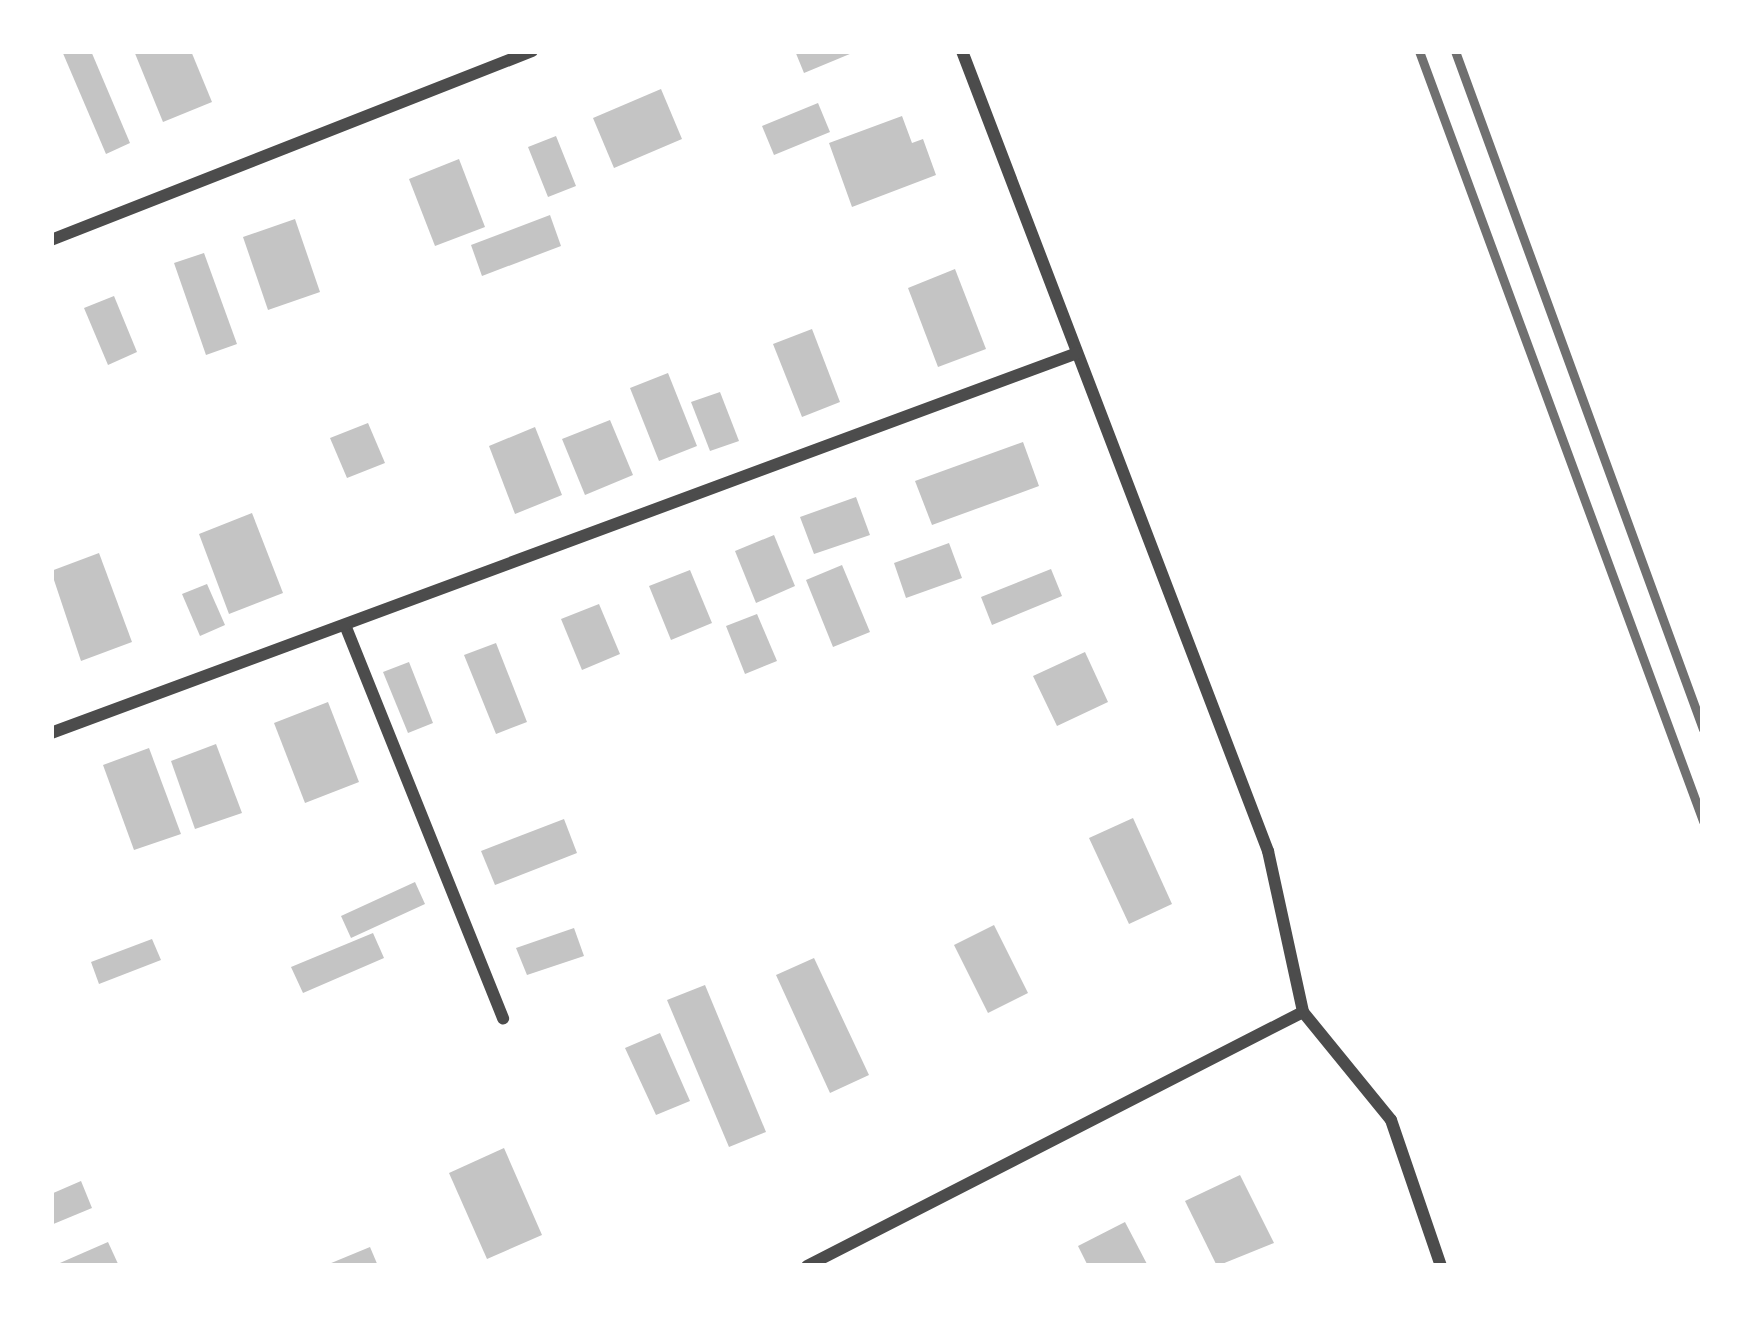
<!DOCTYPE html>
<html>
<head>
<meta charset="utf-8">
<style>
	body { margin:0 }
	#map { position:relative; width:1754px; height:1317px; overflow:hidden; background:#fff; font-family:"Roboto Condensed",sans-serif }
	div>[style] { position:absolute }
	.building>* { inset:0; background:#c4c4c4 }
	.minor>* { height:12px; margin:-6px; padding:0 6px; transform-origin:6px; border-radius:6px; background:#4c4c4c }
	.rail>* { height:9px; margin:-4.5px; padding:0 4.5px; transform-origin:4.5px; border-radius:4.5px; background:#707070 }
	span { translate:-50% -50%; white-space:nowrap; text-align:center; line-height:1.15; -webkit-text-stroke:9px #fff; paint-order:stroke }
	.frame { position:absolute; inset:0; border:54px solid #fff; pointer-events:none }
</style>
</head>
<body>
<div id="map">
	<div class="building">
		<div style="clip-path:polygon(62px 51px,91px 51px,130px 143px,106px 154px)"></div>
		<div style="clip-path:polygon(134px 51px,191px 51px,212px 102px,163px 122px)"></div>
		<div style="clip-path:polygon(795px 51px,857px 51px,804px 73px)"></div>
		<div style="clip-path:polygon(661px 89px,682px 139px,614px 168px,593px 118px)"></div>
		<div style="clip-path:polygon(818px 103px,830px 132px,774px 155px,762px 126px)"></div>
		<div style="clip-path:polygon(902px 116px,912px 143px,923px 139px,936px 175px,852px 207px,829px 143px)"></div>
		<div style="clip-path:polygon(556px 136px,576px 186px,548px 197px,528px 147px)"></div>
		<div style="clip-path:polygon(459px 159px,485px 227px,435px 246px,409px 179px)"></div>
		<div style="clip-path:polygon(550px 215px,561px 246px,482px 276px,471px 245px)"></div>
		<div style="clip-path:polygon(295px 219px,320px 292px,268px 310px,243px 237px)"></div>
		<div style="clip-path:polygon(204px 253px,237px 344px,206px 355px,174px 263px)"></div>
		<div style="clip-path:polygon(955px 269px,986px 349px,938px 367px,908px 288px)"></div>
		<div style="clip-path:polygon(114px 296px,137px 352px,108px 365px,84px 308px)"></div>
		<div style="clip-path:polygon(812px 329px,840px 402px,802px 417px,773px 344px)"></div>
		<div style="clip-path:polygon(668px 373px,697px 446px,659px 461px,630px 388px)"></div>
		<div style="clip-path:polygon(720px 392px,739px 441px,710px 451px,691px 402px)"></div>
		<div style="clip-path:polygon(610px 420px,633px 475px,585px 495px,562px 439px)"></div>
		<div style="clip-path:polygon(368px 423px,385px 463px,347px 478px,330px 438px)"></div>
		<div style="clip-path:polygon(535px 427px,562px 495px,515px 514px,489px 446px)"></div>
		<div style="clip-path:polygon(1023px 442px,1039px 486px,932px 525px,915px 481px)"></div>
		<div style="clip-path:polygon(856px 497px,870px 535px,814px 554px,800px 517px)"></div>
		<div style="clip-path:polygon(252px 513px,283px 593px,229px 614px,199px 534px)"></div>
		<div style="clip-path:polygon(774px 535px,795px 586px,756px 603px,735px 551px)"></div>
		<div style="clip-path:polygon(949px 543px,962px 578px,906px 598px,894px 563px)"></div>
		<div style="clip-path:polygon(99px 553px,132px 642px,81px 661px,51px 571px)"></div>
		<div style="clip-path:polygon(842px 565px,870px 632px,833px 647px,806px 580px)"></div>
		<div style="clip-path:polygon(1051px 569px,1062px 596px,992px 625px,981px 597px)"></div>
		<div style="clip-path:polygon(690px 570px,712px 623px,671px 640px,649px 586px)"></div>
		<div style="clip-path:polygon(207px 584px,225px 625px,200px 636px,182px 594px)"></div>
		<div style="clip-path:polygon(599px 604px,620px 654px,582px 670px,561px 619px)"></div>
		<div style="clip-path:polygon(757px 614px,777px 661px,745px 674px,726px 626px)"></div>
		<div style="clip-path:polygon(496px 643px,527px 722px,496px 734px,464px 655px)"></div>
		<div style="clip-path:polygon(1085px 652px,1108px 702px,1057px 726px,1033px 676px)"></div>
		<div style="clip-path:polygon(409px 662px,433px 723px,408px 733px,383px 672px)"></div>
		<div style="clip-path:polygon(328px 702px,359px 782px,305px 803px,274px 723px)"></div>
		<div style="clip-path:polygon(216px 744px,242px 813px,195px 829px,171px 761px)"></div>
		<div style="clip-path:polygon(149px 748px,181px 834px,134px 850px,103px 765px)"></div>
		<div style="clip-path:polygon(1133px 818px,1172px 904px,1129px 924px,1089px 838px)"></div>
		<div style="clip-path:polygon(564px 819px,577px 853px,495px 885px,481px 851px)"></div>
		<div style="clip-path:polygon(415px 882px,425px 904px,351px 938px,341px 916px)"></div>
		<div style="clip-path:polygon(994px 925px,1028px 993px,988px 1013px,954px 945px)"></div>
		<div style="clip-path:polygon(574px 928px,584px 956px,527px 975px,516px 948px)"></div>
		<div style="clip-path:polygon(373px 933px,384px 958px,303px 993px,291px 967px)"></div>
		<div style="clip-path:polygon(152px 939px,161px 960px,99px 984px,91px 962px)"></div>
		<div style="clip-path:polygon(814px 958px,869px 1075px,830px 1093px,776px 975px)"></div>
		<div style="clip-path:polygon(705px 985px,766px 1132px,729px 1147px,667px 1000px)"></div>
		<div style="clip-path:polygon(660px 1033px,690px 1101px,656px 1115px,625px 1048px)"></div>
		<div style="clip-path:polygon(504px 1148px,542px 1235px,487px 1259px,449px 1173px)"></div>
		<div style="clip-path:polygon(1240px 1175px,1274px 1243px,1217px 1266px,1185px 1201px)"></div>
		<div style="clip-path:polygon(81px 1181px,92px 1208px,51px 1225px,51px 1194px)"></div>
		<div style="clip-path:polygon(1125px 1222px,1148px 1266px,1088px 1266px,1078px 1246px)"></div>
		<div style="clip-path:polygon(108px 1242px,119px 1266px,53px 1266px)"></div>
		<div style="clip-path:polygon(370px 1247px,378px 1266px,324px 1266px)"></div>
	</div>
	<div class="minor">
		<div style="left:962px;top:51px;width:857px;rotate:69.07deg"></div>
		<div style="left:1268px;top:851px;width:165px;rotate:77.7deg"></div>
		<div style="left:1303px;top:1012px;width:139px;rotate:50.8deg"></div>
		<div style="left:1391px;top:1120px;width:154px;rotate:71.1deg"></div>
		<div style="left:51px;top:240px;width:517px;rotate:-21.45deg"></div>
		<div style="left:345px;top:625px;width:424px;rotate:68.1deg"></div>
		<div style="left:51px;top:733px;width:1094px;rotate:-20.32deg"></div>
		<div style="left:807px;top:1266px;width:557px;rotate:-27.12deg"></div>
	</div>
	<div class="rail">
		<div style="left:1419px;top:51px;width:821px;rotate:69.75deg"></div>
		<div style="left:1455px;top:51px;width:722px;rotate:69.91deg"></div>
	</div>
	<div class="frame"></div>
</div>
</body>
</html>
